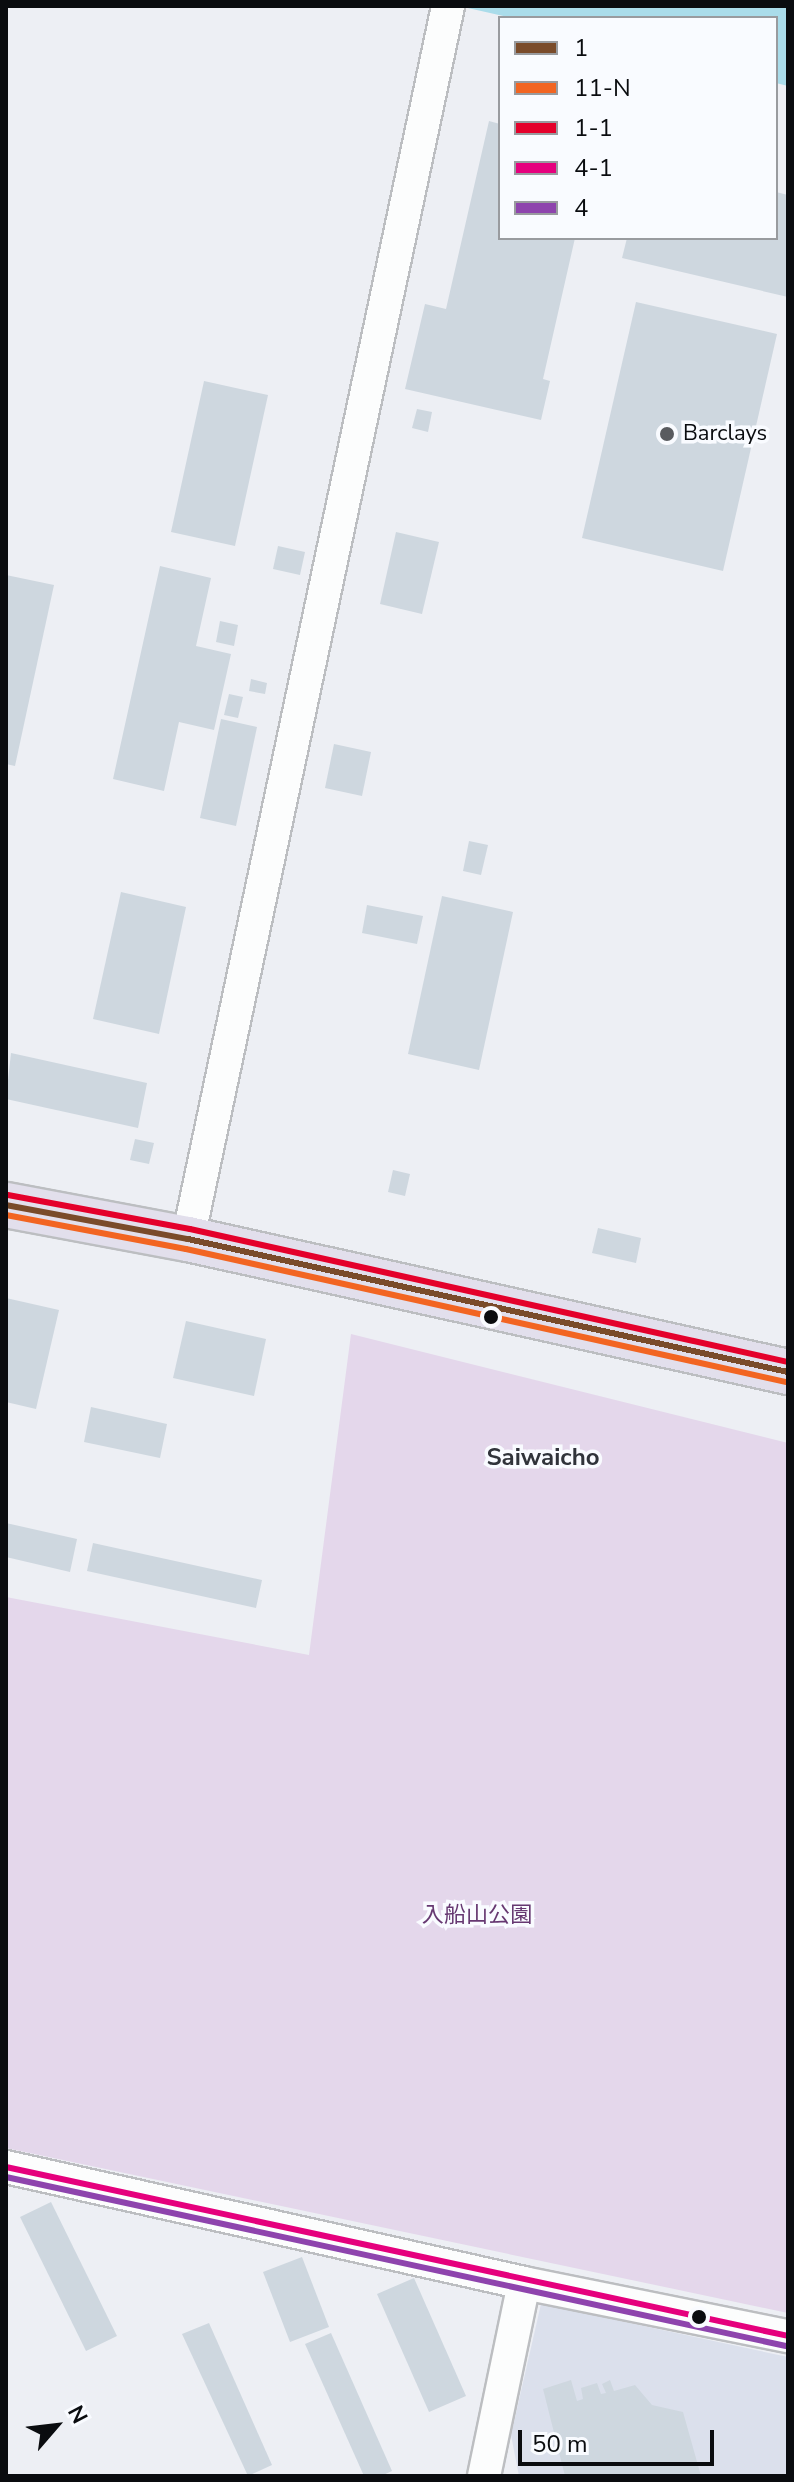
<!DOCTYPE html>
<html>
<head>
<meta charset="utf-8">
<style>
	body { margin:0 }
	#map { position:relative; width:794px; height:2482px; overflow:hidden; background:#edeff4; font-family:"Nunito Sans","Noto Sans JP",sans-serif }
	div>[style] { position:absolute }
	.built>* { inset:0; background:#dbe0ec }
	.green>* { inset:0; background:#e4d7eb }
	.water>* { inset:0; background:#aadcea }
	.building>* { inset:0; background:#ced7df }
	.roads { filter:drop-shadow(2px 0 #bcbec1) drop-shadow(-2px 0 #bcbec1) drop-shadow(0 2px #bcbec1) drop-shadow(0 -2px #bcbec1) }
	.minor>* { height:32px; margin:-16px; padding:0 16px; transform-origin:16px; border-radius:16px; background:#fcfdfd }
	.highway>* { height:44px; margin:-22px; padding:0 22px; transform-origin:22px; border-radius:22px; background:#e2dfec }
	.bus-1>* { height:6px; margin:-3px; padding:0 3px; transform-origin:3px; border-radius:3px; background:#7a4b2a }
	.bus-2>* { height:6px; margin:-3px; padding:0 3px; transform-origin:3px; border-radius:3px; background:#f26522 }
	.bus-3>* { height:6px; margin:-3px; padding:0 3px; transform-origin:3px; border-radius:3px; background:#e4002b }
	.bus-4>* { height:6px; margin:-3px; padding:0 3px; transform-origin:3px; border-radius:3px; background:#e5007d }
	.bus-5>* { height:6px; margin:-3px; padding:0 3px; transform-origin:3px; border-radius:3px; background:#8e44ad }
	.dots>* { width:22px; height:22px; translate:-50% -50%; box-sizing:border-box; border:4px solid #f9fbff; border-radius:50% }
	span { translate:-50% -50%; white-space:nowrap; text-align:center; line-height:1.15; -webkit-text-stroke:7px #f9fbff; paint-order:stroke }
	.poi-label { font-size:22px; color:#0a0c0f }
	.left { translate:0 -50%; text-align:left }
	.park-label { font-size:22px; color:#663871 }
	.neighbourhood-label { font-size:24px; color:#30333a; font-weight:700 }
	.frame { position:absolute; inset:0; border:8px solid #0a0c0f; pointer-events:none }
	.legend { position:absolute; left:498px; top:16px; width:280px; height:224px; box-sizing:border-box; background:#f9fbff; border:2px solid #999b9f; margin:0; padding:10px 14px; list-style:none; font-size:24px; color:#0a0c0f }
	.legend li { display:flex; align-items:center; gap:16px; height:40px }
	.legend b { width:40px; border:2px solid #999b9f }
	.north { position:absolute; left:16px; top:2386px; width:80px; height:80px; -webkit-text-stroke:6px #f9fbff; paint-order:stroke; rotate:62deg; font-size:22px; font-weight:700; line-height:32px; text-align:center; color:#0a0c0f }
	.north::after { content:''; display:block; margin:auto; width:28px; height:36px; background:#0a0c0f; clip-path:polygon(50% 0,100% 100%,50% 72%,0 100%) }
	.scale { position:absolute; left:518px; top:2430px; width:196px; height:36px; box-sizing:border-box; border:4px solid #0a0c0f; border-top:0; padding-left:10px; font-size:24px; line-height:28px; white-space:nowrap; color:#0a0c0f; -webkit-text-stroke:6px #f9fbff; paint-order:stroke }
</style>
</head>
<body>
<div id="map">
	<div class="built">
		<div style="clip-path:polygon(541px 2304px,788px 2357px,788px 2476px,519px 2476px,511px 2435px)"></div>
	</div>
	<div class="green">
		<div style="clip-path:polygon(351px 1334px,788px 1443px,788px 2313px,6px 2148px,6px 1597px,309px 1655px)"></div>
	</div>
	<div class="water">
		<div style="clip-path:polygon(459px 6px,788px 6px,788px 86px,776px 83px,776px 18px,512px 18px)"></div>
	</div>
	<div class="building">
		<div style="clip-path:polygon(489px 121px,500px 124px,500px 238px,575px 238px,543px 379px,550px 381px,541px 420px,405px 389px,425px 304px,446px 309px)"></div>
		<div style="clip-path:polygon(776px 192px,788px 195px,788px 297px,622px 258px,627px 238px,776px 238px)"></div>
		<div style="clip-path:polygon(636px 302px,777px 334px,723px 571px,582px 538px)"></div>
		<div style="clip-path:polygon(204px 381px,268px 395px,235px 546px,171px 532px)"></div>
		<div style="clip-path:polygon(417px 409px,432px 412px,428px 432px,412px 428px)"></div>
		<div style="clip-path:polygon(396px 532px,439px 542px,422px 614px,380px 604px)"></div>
		<div style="clip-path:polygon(278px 546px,305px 552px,300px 575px,273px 569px)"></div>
		<div style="clip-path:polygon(160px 566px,211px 578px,196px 646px,231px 654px,214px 730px,179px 722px,164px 791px,113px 779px)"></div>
		<div style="clip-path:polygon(6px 575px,54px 585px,15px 766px,6px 764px)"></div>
		<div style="clip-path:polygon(220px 621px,238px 625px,234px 646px,216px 642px)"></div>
		<div style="clip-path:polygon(251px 679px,267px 683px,265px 694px,249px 691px)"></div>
		<div style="clip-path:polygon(229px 694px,243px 697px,238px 718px,224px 715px)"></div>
		<div style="clip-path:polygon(221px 719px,257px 727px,236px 826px,200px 818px)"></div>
		<div style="clip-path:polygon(334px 744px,371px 752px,362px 796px,325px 788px)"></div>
		<div style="clip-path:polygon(469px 841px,488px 845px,481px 875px,463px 871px)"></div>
		<div style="clip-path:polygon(121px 892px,186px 907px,159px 1034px,93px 1019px)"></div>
		<div style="clip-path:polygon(442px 896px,513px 912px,479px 1070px,408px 1054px)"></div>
		<div style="clip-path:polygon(367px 905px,423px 916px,417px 944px,362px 933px)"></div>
		<div style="clip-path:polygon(11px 1053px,147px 1083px,138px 1128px,6px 1099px)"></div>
		<div style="clip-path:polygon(135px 1139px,154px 1143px,149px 1164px,130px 1160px)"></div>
		<div style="clip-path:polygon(393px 1170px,410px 1174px,405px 1196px,388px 1192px)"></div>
		<div style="clip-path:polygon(598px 1228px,641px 1238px,636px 1263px,592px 1253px)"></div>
		<div style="clip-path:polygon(6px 1298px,59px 1310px,36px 1409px,6px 1402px)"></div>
		<div style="clip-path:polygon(186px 1321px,266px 1339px,254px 1396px,173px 1378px)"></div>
		<div style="clip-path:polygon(91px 1407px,167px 1424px,160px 1458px,84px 1442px)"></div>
		<div style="clip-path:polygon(6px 1523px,77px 1539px,70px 1572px,6px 1557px)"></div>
		<div style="clip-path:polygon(93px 1543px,262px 1580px,256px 1608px,87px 1571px)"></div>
		<div style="clip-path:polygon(51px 2202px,117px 2336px,86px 2351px,20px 2217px)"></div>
		<div style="clip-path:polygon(302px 2257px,329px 2327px,290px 2342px,263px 2272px)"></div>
		<div style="clip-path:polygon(414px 2278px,466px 2396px,429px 2412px,377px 2294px)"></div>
		<div style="clip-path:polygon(209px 2323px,272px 2465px,248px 2476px,182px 2334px)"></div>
		<div style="clip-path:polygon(331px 2333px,392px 2471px,381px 2476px,364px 2476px,305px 2344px)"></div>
		<div style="clip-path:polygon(571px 2380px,577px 2401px,583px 2399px,581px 2388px,597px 2383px,601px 2394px,606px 2393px,602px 2384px,610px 2380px,614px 2391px,635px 2385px,652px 2405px,683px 2412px,701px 2476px,565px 2476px,543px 2389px)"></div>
	</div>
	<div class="roads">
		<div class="minor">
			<div style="left:188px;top:1239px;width:1260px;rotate:-78.09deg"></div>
			<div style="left:6px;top:2167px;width:531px;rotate:12.62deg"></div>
			<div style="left:524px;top:2283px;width:269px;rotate:11.4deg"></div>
			<div style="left:484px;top:2476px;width:197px;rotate:-78.3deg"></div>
		</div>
		<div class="highway">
			<div style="left:6px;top:1205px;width:185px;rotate:10.6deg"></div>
			<div style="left:188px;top:1239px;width:615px;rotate:12.5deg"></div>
		</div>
	</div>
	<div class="bus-1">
		<div style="left:6px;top:1205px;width:185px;rotate:10.6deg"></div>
		<div style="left:188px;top:1239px;width:615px;rotate:12.5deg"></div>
	</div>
	<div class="bus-2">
		<div style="left:6px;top:1215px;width:183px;rotate:10.7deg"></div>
		<div style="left:186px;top:1249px;width:615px;rotate:12.5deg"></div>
	</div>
	<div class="bus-3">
		<div style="left:8px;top:1195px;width:185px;rotate:10.6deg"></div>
		<div style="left:190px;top:1229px;width:613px;rotate:12.54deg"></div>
	</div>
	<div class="bus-4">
		<div style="left:6px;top:2167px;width:800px;rotate:12.19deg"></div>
	</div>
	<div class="bus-5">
		<div style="left:6px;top:2177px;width:798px;rotate:12.23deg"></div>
	</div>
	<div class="dots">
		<div style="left:667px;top:434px;background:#595b5f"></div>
		<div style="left:491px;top:1317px;background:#0a0c0f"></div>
		<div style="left:699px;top:2317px;background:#0a0c0f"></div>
	</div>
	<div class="poi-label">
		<span class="left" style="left:683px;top:434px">Barclays</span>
	</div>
	<div class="park-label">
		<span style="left:477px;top:1916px">入船山公園</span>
	</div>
	<div class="neighbourhood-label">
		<span style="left:543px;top:1458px">Saiwaicho</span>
	</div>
	<div class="frame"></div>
	<ul class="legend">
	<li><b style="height:10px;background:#7a4b2a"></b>1</li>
	<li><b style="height:10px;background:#f26522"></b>11-N</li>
	<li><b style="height:10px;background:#e4002b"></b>1-1</li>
	<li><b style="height:10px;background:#e5007d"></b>4-1</li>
	<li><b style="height:10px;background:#8e44ad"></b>4</li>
	</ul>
	<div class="north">N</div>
	<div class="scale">50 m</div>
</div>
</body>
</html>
